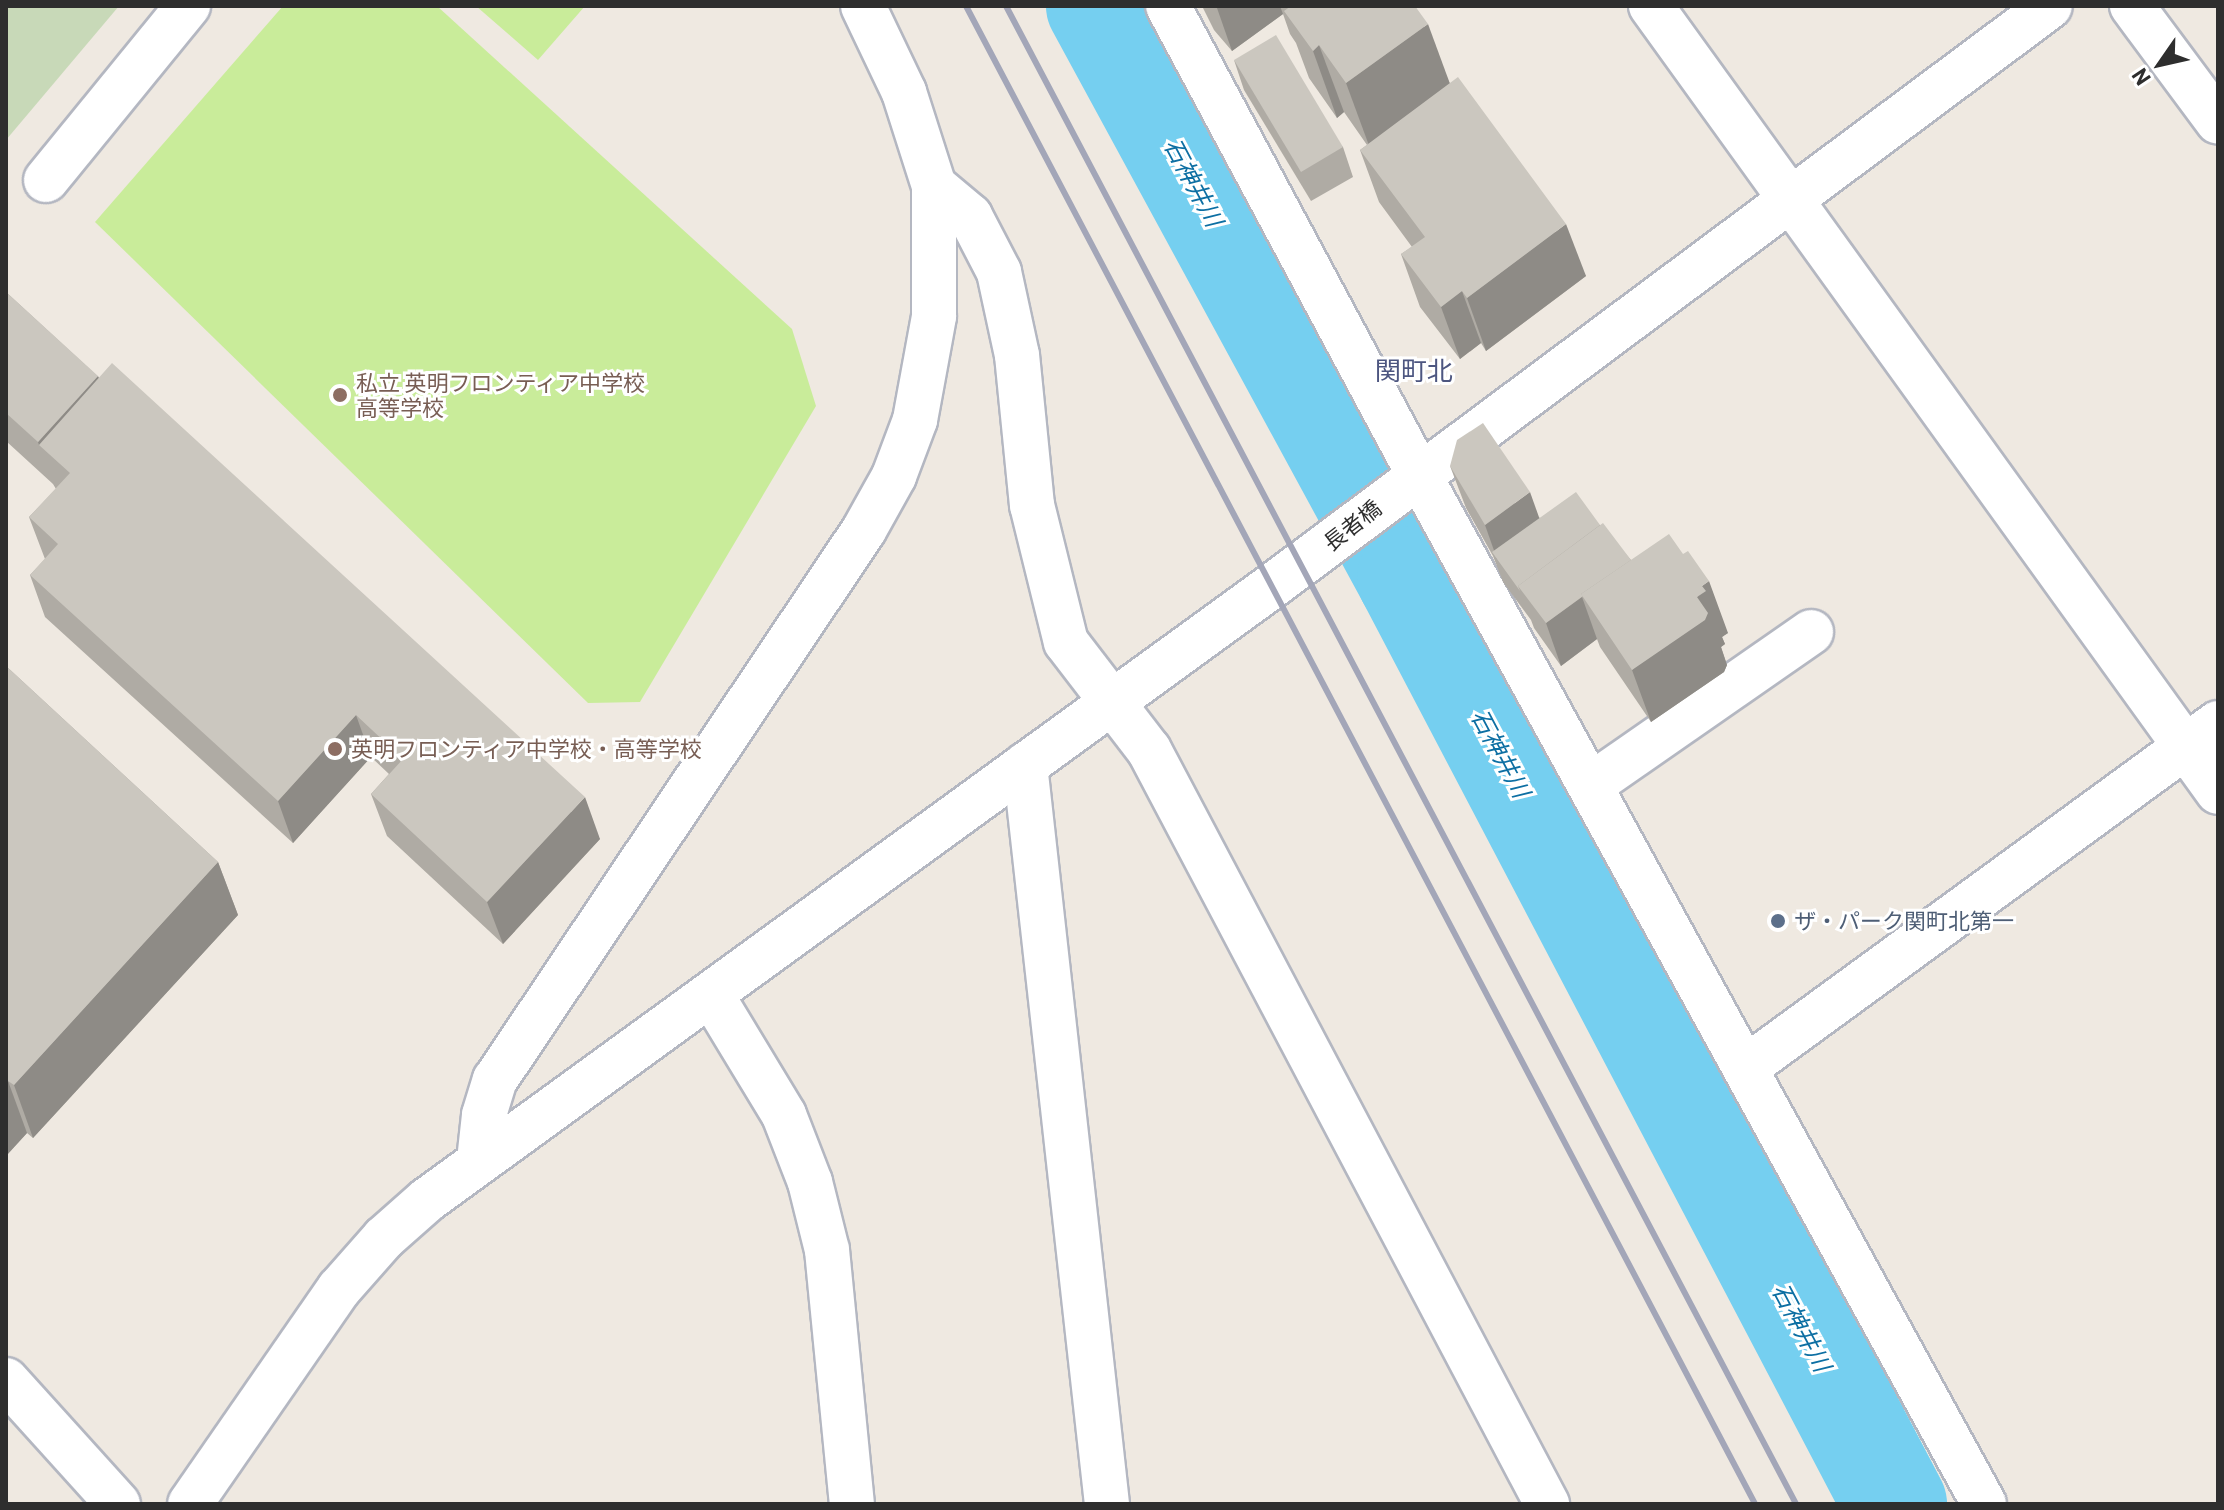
<!DOCTYPE html>
<html>
<head>
<meta charset="utf-8">
<style>
	body { margin:0 }
	#map { position:relative; width:2224px; height:1510px; overflow:hidden; background:#efe9e1; font-family:Barlow,"Noto Sans JP",sans-serif }
	div>[style] { position:absolute }
	.cemetery>* { inset:0; background:#c8d9b8 }
	.pitch>* { inset:0; background:#c9ec9a }
	.river>* { height:104px; margin:-52px; padding:0 52px; transform-origin:52px; border-radius:52px; background:#75cff0 }
	.roads { filter:drop-shadow(2px 0 #b4b7c1) drop-shadow(-2px 0 #b4b7c1) drop-shadow(0 2px #b4b7c1) drop-shadow(0 -2px #b4b7c1) }
	.minor>* { height:44px; margin:-22px; padding:0 22px; transform-origin:22px; border-radius:22px; background:#fff }
	.rail>* { height:6px; margin:-3px; padding:0 3px; transform-origin:3px; border-radius:3px; background:#a3a6b8 }
	.wall>* { inset:0; background:#afaba4 }
	.shaded-wall>* { inset:0; background:#8e8b86 }
	.building>* { inset:0; background:#cbc7bf }
	.dots>* { width:22px; height:22px; translate:-50% -50%; box-sizing:border-box; border:4px solid #fff; border-radius:50% }
	span { translate:-50% -50%; white-space:nowrap; text-align:center; line-height:1.15; -webkit-text-stroke:6px #fff; paint-order:stroke }
	.education-label { font-size:22px; color:#785e54 }
	.left { translate:0 -50%; text-align:left }
	.street-label { font-size:22px; color:#2e2e2e }
	.service-label { font-size:22px; color:#4e5e75 }
	.water-label { font-size:24px; color:#0d6fa3; font-style:italic }
	.quarter-label { font-size:26px; color:#4d5680 }
	.frame { position:absolute; inset:0; border:8px solid #2e2e2e; pointer-events:none }
	.north { position:absolute; left:2120px; top:24px; width:80px; height:80px; -webkit-text-stroke:6px #fff; paint-order:stroke; rotate:236deg; font-size:22px; font-weight:700; line-height:32px; text-align:center; color:#2e2e2e }
	.north::after { content:''; display:block; margin:auto; width:28px; height:36px; background:#2e2e2e; clip-path:polygon(50% 0,100% 100%,50% 72%,0 100%) }
</style>
</head>
<body>
<div id="map">
	<div class="cemetery">
		<div style="clip-path:polygon(6px 6px,119px 6px,6px 140px)"></div>
	</div>
	<div class="pitch">
		<div style="clip-path:polygon(283px 6px,437px 6px,792px 329px,816px 406px,640px 702px,588px 703px,95px 222px)"></div>
		<div style="clip-path:polygon(476px 6px,585px 6px,538px 60px)"></div>
	</div>
	<div class="river">
		<div style="left:1098px;top:6px;width:651px;rotate:61.47deg"></div>
		<div style="left:1409px;top:578px;width:1046px;rotate:62.31deg"></div>
	</div>
	<div class="roads">
		<div class="minor">
			<div style="left:1168px;top:6px;width:530px;rotate:61.84deg"></div>
			<div style="left:1418px;top:473px;width:1176px;rotate:61.23deg"></div>
			<div style="left:1651px;top:6px;width:969px;rotate:54.19deg"></div>
			<div style="left:2132px;top:6px;width:144px;rotate:53.4deg"></div>
			<div style="left:46px;top:180px;width:225px;rotate:-50.8deg"></div>
			<div style="left:934px;top:186px;width:47px;rotate:39.8deg"></div>
			<div style="left:970px;top:216px;width:63px;rotate:62.6deg"></div>
			<div style="left:999px;top:272px;width:85px;rotate:77.8deg"></div>
			<div style="left:1017px;top:355px;width:151px;rotate:84.3deg"></div>
			<div style="left:1032px;top:505px;width:141px;rotate:76.1deg"></div>
			<div style="left:1066px;top:642px;width:136px;rotate:52.5deg"></div>
			<div style="left:1149px;top:750px;width:853px;rotate:62.17deg"></div>
			<div style="left:1025px;top:765px;width:744px;rotate:83.67deg"></div>
			<div style="left:1591px;top:785px;width:268px;rotate:-34.8deg"></div>
			<div style="left:712px;top:996px;width:139px;rotate:58.8deg"></div>
			<div style="left:784px;top:1115px;width:72px;rotate:68.8deg"></div>
			<div style="left:810px;top:1182px;width:70px;rotate:76deg"></div>
			<div style="left:827px;top:1250px;width:255px;rotate:84.4deg"></div>
			<div style="left:1748px;top:1066px;width:582px;rotate:-36.12deg"></div>
			<div style="left:479px;top:1161px;width:46px;rotate:-83.8deg"></div>
			<div style="left:484px;top:1115px;width:37px;rotate:-73deg"></div>
			<div style="left:495px;top:1080px;width:662px;rotate:-56.14deg"></div>
			<div style="left:864px;top:530px;width:62px;rotate:-60.9deg"></div>
			<div style="left:894px;top:476px;width:60px;rotate:-69.4deg"></div>
			<div style="left:915px;top:420px;width:106px;rotate:-79.6deg"></div>
			<div style="left:934px;top:316px;width:130px;rotate:-90deg"></div>
			<div style="left:934px;top:186px;width:99px;rotate:-107.7deg"></div>
			<div style="left:904px;top:92px;width:95px;rotate:-115.5deg"></div>
			<div style="left:6px;top:1380px;width:167px;rotate:47.9deg"></div>
			<div style="left:190px;top:1504px;width:262px;rotate:-55.3deg"></div>
			<div style="left:339px;top:1289px;width:68px;rotate:-48.6deg"></div>
			<div style="left:384px;top:1238px;width:57px;rotate:-41.5deg"></div>
			<div style="left:427px;top:1200px;width:1045px;rotate:-36deg"></div>
			<div style="left:1272px;top:586px;width:970px;rotate:-36.7deg"></div>
		</div>
	</div>
	<div class="rail">
		<div style="left:966px;top:6px;width:1693px;rotate:62.22deg"></div>
		<div style="left:1006px;top:6px;width:1694px;rotate:62.19deg"></div>
	</div>
	<div class="wall">
		<div style="clip-path:polygon(1202px 6px,1415px 6px,1450px 84px,1586px 276px,1486px 351px,1481px 343px,1460px 359px,1420px 307px,1401px 254px,1412px 247px,1379px 202px,1360px 150px,1367px 145px,1344px 112px,1337px 118px,1309px 78px,1296px 43px,1290px 34px,1283px 14px,1232px 51px,1214px 30px)"></div>
		<div style="clip-path:polygon(1234px 60px,1343px 147px,1353px 177px,1311px 201px,1244px 90px)"></div>
		<div style="clip-path:polygon(6px 292px,600px 839px,503px 944px,387px 836px,371px 794px,389px 774px,371px 757px,293px 843px,45px 617px,30px 575px,45px 559px,29px 517px,56px 489px,53px 484px,6px 441px)"></div>
		<div style="clip-path:polygon(1450px 466px,1540px 518px,1600px 525px,1631px 560px,1728px 633px,1722px 637px,1725px 644px,1721px 647px,1727px 665px,1724px 672px,1651px 722px,1600px 647px,1597px 639px,1561px 666px,1534px 628px,1531px 620px,1503px 582px,1493px 556px,1466px 508px)"></div>
		<div style="clip-path:polygon(6px 666px,218px 862px,238px 915px,33px 1138px,27px 1133px,6px 1156px)"></div>
	</div>
	<div class="shaded-wall">
		<div style="clip-path:polygon(1220px 6px,1280px 6px,1283px 14px,1232px 51px,1217px 8px)"></div>
		<div style="clip-path:polygon(1428px 24px,1453px 92px,1371px 151px,1346px 83px)"></div>
		<div style="clip-path:polygon(1319px 45px,1344px 112px,1337px 118px,1313px 51px)"></div>
		<div style="clip-path:polygon(1566px 224px,1586px 276px,1486px 351px,1467px 298px)"></div>
		<div style="clip-path:polygon(1462px 291px,1481px 343px,1460px 359px,1441px 307px)"></div>
		<div style="clip-path:polygon(98px 376px,113px 418px,39px 445px,38px 442px)"></div>
		<div style="clip-path:polygon(1530px 492px,1545px 534px,1497px 559px,1485px 525px)"></div>
		<div style="clip-path:polygon(1709px 581px,1728px 633px,1722px 637px,1725px 644px,1721px 647px,1727px 665px,1724px 672px,1651px 722px,1632px 670px,1697px 597px,1702px 586px)"></div>
		<div style="clip-path:polygon(1582px 597px,1597px 639px,1561px 666px,1546px 623px)"></div>
		<div style="clip-path:polygon(356px 715px,371px 757px,293px 843px,278px 801px)"></div>
		<div style="clip-path:polygon(585px 797px,600px 839px,503px 944px,487px 902px)"></div>
		<div style="clip-path:polygon(218px 862px,238px 915px,33px 1138px,14px 1085px)"></div>
		<div style="clip-path:polygon(8px 1081px,27px 1133px,6px 1156px,6px 1083px)"></div>
	</div>
	<div class="building">
		<div style="clip-path:polygon(1291px 6px,1415px 6px,1428px 24px,1346px 83px,1319px 45px,1313px 51px,1284px 11px)"></div>
		<div style="clip-path:polygon(1276px 35px,1343px 147px,1301px 172px,1234px 60px)"></div>
		<div style="clip-path:polygon(1458px 77px,1566px 224px,1467px 298px,1462px 291px,1441px 307px,1401px 254px,1425px 237px,1360px 150px)"></div>
		<div style="clip-path:polygon(6px 292px,98px 376px,38px 442px,6px 413px)"></div>
		<div style="clip-path:polygon(112px 363px,585px 797px,487px 902px,371px 794px,403px 759px,356px 715px,278px 801px,30px 575px,58px 544px,29px 517px,70px 473px,39px 445px)"></div>
		<div style="clip-path:polygon(1483px 423px,1530px 492px,1485px 525px,1450px 466px,1457px 440px)"></div>
		<div style="clip-path:polygon(1576px 492px,1600px 525px,1518px 586px,1520px 591px,1492px 552px)"></div>
		<div style="clip-path:polygon(1603px 523px,1631px 560px,1581px 594px,1583px 596px,1546px 623px,1518px 586px)"></div>
		<div style="clip-path:polygon(1669px 534px,1683px 554px,1688px 551px,1709px 581px,1702px 586px,1706px 591px,1697px 597px,1708px 613px,1705px 620px,1632px 670px,1581px 594px)"></div>
		<div style="clip-path:polygon(6px 666px,218px 862px,14px 1085px,8px 1081px,6px 1083px)"></div>
	</div>
	<div class="dots">
		<div style="left:340px;top:395px;background:#8d6e63"></div>
		<div style="left:335px;top:749px;background:#8d6e63"></div>
		<div style="left:1778px;top:921px;background:#5c6f8a"></div>
	</div>
	<div class="education-label">
		<span class="left" style="left:356px;top:395px">私立 英明フロンティア中学校<br>高等学校</span>
		<span class="left" style="left:351px;top:749px">英明フロンティア中学校・高等学校</span>
	</div>
	<div class="street-label">
		<span style="left:1352px;top:525px;rotate:-38deg">長者橋</span>
	</div>
	<div class="service-label">
		<span class="left" style="left:1794px;top:921px">ザ・パーク関町北第一</span>
	</div>
	<div class="water-label">
		<span style="left:1194px;top:182px;rotate:62deg">石神井川</span>
		<span style="left:1501px;top:753px;rotate:62deg">石神井川</span>
		<span style="left:1802px;top:1327px;rotate:62deg">石神井川</span>
	</div>
	<div class="quarter-label">
		<span style="left:1414px;top:370px">関町北</span>
	</div>
	<div class="frame"></div>
	<div class="north">N</div>
</div>
</body>
</html>
